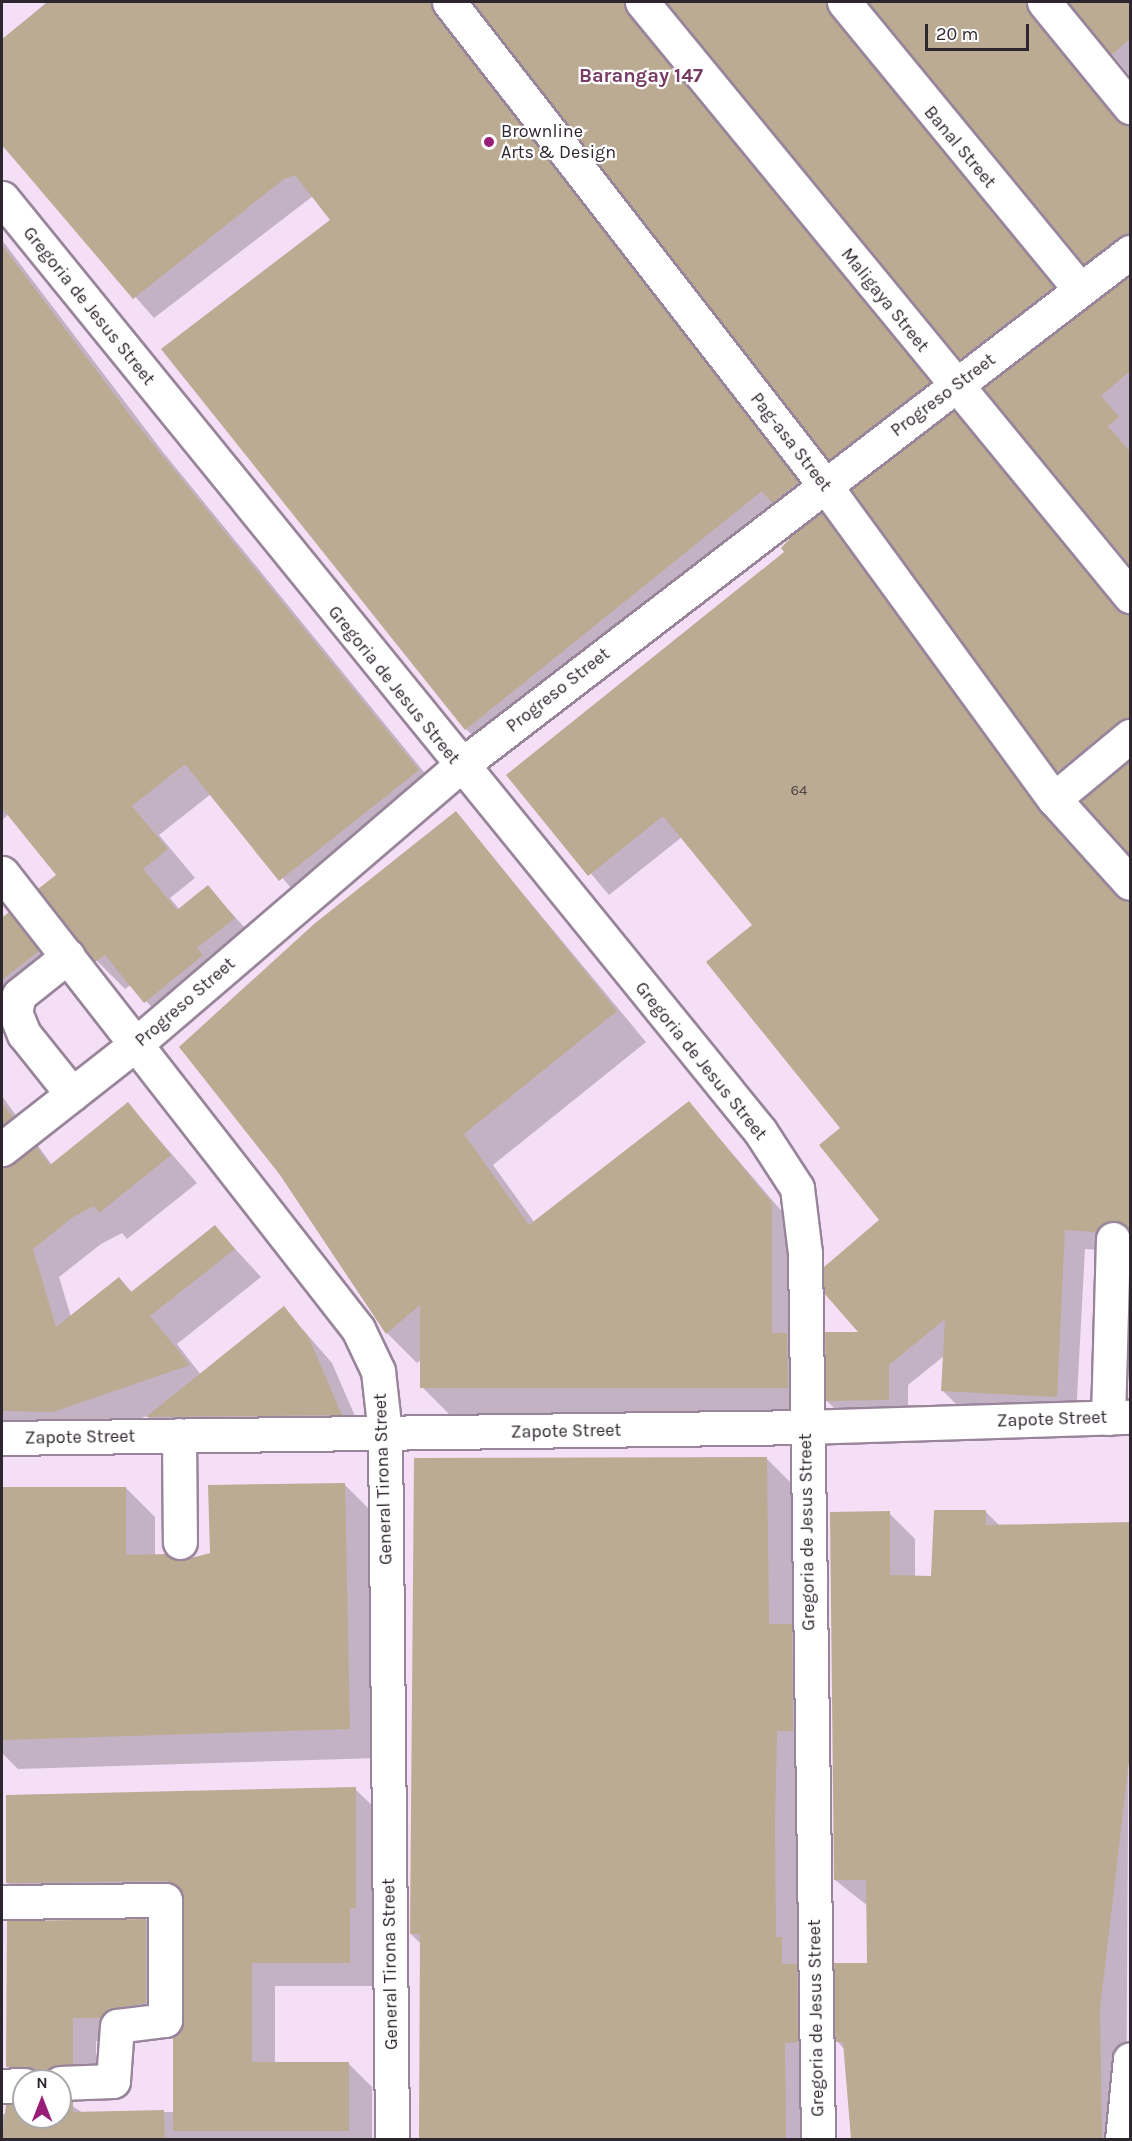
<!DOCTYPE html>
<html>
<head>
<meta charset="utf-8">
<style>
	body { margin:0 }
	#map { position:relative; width:1132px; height:2141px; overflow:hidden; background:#f4dff6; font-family:Karla,sans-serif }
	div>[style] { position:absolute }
	.shadow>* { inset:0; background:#0003 }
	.building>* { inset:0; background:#bbab92 }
	.roads { filter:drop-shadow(2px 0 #98859a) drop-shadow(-2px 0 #98859a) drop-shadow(0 2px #98859a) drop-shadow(0 -2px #98859a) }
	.minor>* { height:33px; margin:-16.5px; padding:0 16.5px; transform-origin:16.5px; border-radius:16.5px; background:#fff }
	.dots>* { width:16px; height:16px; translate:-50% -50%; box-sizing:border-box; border:3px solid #fff; border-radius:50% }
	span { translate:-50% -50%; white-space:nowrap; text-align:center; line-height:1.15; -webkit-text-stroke:4.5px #fff; paint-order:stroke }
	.number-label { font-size:15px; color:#514747 }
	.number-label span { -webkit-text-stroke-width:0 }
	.poi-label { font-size:18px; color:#2e262e }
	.left { translate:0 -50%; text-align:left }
	.street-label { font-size:18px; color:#2e262e }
	.neighbourhood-label { font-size:20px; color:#783b63; font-weight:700 }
	.frame { position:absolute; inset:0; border:3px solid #2e262e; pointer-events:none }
	.north { position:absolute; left:12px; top:2069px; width:60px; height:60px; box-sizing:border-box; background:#fff; border:2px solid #aba8ab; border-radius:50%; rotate:0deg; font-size:16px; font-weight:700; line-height:24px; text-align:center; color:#2e262e }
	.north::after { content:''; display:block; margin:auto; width:21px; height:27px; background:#991e77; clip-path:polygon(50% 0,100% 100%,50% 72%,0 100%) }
	.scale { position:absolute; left:925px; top:24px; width:104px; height:27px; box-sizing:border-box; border:3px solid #2e262e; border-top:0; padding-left:8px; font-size:18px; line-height:21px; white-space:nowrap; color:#2e262e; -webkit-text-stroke:4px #fff; paint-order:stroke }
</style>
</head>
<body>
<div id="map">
	<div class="shadow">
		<div style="clip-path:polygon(47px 2px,1019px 2px,1124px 126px,1130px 125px,1130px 265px,1105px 283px,872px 4px,853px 7px,846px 16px,849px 35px,1073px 307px,981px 378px,670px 4px,651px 7px,644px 16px,647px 35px,949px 403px,850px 478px,476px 4px,458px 6px,451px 16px,454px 35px,818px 503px,486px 749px,466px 729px,333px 220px,313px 196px,154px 318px,2px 145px,2px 40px)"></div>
		<div style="clip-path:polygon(1069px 2px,1130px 2px,1130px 76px)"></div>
		<div style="clip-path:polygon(2px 240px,163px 452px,446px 799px,308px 908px,211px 794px,159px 835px,195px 878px,170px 898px,180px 910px,208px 887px,262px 947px,173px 1030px,131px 985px,125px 989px,97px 961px,41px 890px,58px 875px,9px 814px,2px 820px)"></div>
		<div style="clip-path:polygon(1130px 277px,1130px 565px,986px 388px)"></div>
		<div style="clip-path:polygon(954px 413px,1120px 611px,1130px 615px,1130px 748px,1078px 791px,853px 490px)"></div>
		<div style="clip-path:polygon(821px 514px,1059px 833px,1118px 898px,1130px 902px,1130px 1242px,1117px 1251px,1085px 1249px,1076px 1416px,962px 1410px,942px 1390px,944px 1356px,908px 1385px,908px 1420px,847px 1421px,827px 1401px,861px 1333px,881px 1220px,754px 925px,682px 837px,609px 895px,508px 775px,787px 552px)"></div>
		<div style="clip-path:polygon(456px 813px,646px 1042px,493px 1165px,534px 1222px,689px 1103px,802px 1235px,818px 1418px,452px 1417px,422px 1387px,422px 1359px,417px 1363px,387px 1333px,281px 1174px)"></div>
		<div style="clip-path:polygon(9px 914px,65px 979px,2px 1030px,2px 917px)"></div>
		<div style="clip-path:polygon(2px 1096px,52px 1165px,128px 1104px,197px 1183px,127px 1239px,122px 1233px,101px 1244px,59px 1277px,71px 1317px,119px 1279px,133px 1293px,215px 1227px,261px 1277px,177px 1344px,201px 1375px,284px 1308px,332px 1363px,364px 1437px,171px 1440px,147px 1416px,81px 1439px,2px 1440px)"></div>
		<div style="clip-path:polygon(1130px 1338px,1130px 1388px,1129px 1386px)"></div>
		<div style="clip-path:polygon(766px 1458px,794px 1486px,813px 2140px,422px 2140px,421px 1944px,411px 1934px)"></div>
		<div style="clip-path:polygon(344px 1484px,373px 1513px,378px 1758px,18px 1769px,2px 1753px,2px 1488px,126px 1488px,155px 1517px,155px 1555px,179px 1562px,211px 1554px)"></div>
		<div style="clip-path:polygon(985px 1511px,1000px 1526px,1130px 1524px,1126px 2140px,852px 2140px,844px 2049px,837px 2041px,869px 1964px,868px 1906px,835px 1880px,889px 1513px,915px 1539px,915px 1577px,932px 1577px)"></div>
		<div style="clip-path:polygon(355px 1789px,379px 1812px,379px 1931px,373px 1931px,373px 1986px,275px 1986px,275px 2064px,349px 2064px,372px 2087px,372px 2140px,2px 2140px,2px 2114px,7px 2114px,7px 2106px,24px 2104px,24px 2117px,60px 2117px,60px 2102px,65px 2102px,60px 2081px,24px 2083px,7px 2066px,146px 1920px,169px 1944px,169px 2026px,124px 2041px,96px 2041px,96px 2087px,74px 2090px,66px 2102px,83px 2113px,175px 2112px,185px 2020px,185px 1904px,31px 1906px,8px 1883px)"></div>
	</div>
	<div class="building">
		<div style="clip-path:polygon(48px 2px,431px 2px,434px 14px,799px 482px,772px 503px,762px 491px,465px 730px,161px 349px,330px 220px,295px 175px,284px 179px,133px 299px,2px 145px,2px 39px)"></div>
		<div style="clip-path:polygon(472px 2px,624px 2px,628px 14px,930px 382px,829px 460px)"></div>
		<div style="clip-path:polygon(666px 2px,826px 2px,830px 14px,1054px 287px,960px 359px)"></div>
		<div style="clip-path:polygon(868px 2px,1026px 2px,1029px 14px,1115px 119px,1131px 127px,1131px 234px,1084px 264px)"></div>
		<div style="clip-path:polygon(1068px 2px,1131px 2px,1131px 38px,1111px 55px)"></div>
		<div style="clip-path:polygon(2px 245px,135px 422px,419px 770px,279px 881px,185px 764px,132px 806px,168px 849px,143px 869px,177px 910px,208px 885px,235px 918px,197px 948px,203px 955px,144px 1003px,105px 955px,95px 962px,38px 889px,56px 875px,2px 808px)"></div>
		<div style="clip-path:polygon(1131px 275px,1131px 370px,1101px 396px,1119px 417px,1108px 426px,1131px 453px,1131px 567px,983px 388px)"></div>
		<div style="clip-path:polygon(954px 411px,1116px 608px,1131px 614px,1131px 718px,1118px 722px,1057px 772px,851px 490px)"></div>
		<div style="clip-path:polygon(822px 512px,1039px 810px,1116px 896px,1131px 901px,1131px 1234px,1114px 1220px,1096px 1232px,1065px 1230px,1057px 1397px,941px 1391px,945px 1319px,889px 1365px,889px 1400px,826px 1401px,825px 1332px,858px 1332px,824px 1293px,824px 1267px,879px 1220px,819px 1145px,840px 1128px,706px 962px,752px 925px,663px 816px,588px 876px,506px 775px,784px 552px,781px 548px,796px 532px)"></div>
		<div style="clip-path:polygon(1131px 760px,1131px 856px,1081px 801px)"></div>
		<div style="clip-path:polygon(456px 811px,617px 1011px,464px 1134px,529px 1225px,689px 1101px,772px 1203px,772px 1333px,787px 1333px,788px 1388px,420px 1388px,420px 1305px,386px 1334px,280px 1175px,179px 1047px,314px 924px)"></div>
		<div style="clip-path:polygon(9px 912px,39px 951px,2px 980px,2px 918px)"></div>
		<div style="clip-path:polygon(128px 1102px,171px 1155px,99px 1213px,94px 1206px,73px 1217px,33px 1249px,56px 1327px,119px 1277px,131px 1292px,215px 1225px,235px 1249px,150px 1316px,190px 1365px,53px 1412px,2px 1411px,2px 1167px,36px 1146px,50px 1165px)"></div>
		<div style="clip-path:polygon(2px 1103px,13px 1117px,2px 1126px)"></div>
		<div style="clip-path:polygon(284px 1306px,309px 1338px,342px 1415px,146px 1417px)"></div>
		<div style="clip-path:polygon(767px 1457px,769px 1624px,792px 1624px,793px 1731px,777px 1731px,775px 1822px,776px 1937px,782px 1937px,782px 1964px,797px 1964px,798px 2042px,785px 2043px,786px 2139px,419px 2139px,420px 1934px,410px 1934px,414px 1458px)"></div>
		<div style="clip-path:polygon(345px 1483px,350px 1729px,2px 1740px,2px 1487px,126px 1487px,126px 1555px,166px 1554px,180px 1561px,210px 1553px,208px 1485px)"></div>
		<div style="clip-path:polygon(934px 1510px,986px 1510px,986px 1525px,1131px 1522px,1131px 1744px,1100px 2009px,1102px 2139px,851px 2139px,843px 2042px,835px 2042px,834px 1963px,867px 1963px,866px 1880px,834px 1880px,830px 1512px,890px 1511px,890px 1575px,931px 1576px)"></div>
		<div style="clip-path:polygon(356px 1787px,356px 1908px,350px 1908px,350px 1963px,252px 1963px,252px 2062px,349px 2062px,349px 2131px,173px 2131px,173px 2036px,184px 2020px,181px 1891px,165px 1881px,6px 1883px,6px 1795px)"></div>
		<div style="clip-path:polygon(146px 1919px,146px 2003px,114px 2008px,100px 2018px,73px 2018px,73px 2064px,51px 2067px,42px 2081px,32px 2068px,6px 2067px,7px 1921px)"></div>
		<div style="clip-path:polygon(73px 2101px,73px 2112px,164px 2110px,165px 2139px,2px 2139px,6px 2105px,24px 2104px,24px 2117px,60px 2117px,60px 2102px)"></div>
	</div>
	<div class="roads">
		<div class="minor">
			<div style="left:449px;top:2px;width:611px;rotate:52.12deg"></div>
			<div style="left:824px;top:484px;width:390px;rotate:53.9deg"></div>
			<div style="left:1054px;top:799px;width:113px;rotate:47.9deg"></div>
			<div style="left:642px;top:2px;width:769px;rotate:50.6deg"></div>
			<div style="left:844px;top:2px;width:372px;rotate:50.6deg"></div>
			<div style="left:1044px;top:2px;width:136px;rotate:50.7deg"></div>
			<div style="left:2px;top:198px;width:1202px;rotate:50.91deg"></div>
			<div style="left:760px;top:1131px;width:68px;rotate:57deg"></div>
			<div style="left:797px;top:1188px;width:65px;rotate:83deg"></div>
			<div style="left:805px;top:1253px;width:887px;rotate:89.16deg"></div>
			<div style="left:1054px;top:799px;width:99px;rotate:-39.7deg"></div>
			<div style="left:2px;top:873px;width:579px;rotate:52.02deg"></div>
			<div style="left:358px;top:1329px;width:47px;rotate:64.5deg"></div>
			<div style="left:378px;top:1371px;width:62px;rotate:83.6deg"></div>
			<div style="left:385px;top:1433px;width:707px;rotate:89.43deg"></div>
			<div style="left:68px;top:956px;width:63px;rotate:141.5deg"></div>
			<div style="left:19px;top:995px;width:17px;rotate:103deg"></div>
			<div style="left:15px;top:1012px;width:24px;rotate:68deg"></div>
			<div style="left:24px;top:1034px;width:77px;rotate:51.3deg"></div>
			<div style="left:2px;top:1149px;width:172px;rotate:-38.1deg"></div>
			<div style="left:137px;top:1043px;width:424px;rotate:-40.6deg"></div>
			<div style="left:459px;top:767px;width:846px;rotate:-37.51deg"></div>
			<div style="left:1108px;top:1418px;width:179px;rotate:-88.4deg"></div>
			<div style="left:179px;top:1435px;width:107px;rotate:89.5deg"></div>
			<div style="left:2px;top:1438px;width:803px;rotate:-0.78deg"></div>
			<div style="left:805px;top:1427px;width:325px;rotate:-1.8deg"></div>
			<div style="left:2px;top:1902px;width:163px;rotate:-0.7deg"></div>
			<div style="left:165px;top:1900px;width:120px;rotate:90deg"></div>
			<div style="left:165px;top:2020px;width:48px;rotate:172.9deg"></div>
			<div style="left:117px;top:2026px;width:55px;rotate:94.2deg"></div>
			<div style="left:113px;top:2081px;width:53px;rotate:177.8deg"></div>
			<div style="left:2px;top:2086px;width:22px;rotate:-3deg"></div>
			<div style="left:1122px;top:2140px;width:81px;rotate:-84.4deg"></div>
		</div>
	</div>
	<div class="dots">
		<div style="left:489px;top:142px;background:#991e77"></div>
	</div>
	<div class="number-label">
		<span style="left:799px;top:791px">64</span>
	</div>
	<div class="poi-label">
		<span class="left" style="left:501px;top:142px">Brownline<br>Arts &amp; Design</span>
	</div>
	<div class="street-label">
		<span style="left:960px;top:147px;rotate:50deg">Banal Street</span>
		<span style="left:885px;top:300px;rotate:51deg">Maligaya Street</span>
		<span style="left:89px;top:306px;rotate:51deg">Gregoria de Jesus Street</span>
		<span style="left:943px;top:395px;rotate:-37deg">Progreso Street</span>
		<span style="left:791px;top:442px;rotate:52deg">Pag-asa Street</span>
		<span style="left:394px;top:685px;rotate:51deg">Gregoria de Jesus Street</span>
		<span style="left:558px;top:690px;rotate:-38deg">Progreso Street</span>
		<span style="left:185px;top:1002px;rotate:-41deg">Progreso Street</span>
		<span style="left:701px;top:1061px;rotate:51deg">Gregoria de Jesus Street</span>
		<span style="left:1052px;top:1419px;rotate:-2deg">Zapote Street</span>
		<span style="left:566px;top:1431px;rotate:-1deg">Zapote Street</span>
		<span style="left:80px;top:1437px;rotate:-1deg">Zapote Street</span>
		<span style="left:383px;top:1479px;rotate:-92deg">General Tirona Street</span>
		<span style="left:807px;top:1532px;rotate:-91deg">Gregoria de Jesus Street</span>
		<span style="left:390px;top:1964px;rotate:-91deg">General Tirona Street</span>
		<span style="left:816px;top:2018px;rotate:-91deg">Gregoria de Jesus Street</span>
	</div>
	<div class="neighbourhood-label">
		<span style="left:641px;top:75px">Barangay 147</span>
	</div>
	<div class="frame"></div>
	<div class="north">N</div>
	<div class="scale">20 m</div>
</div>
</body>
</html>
